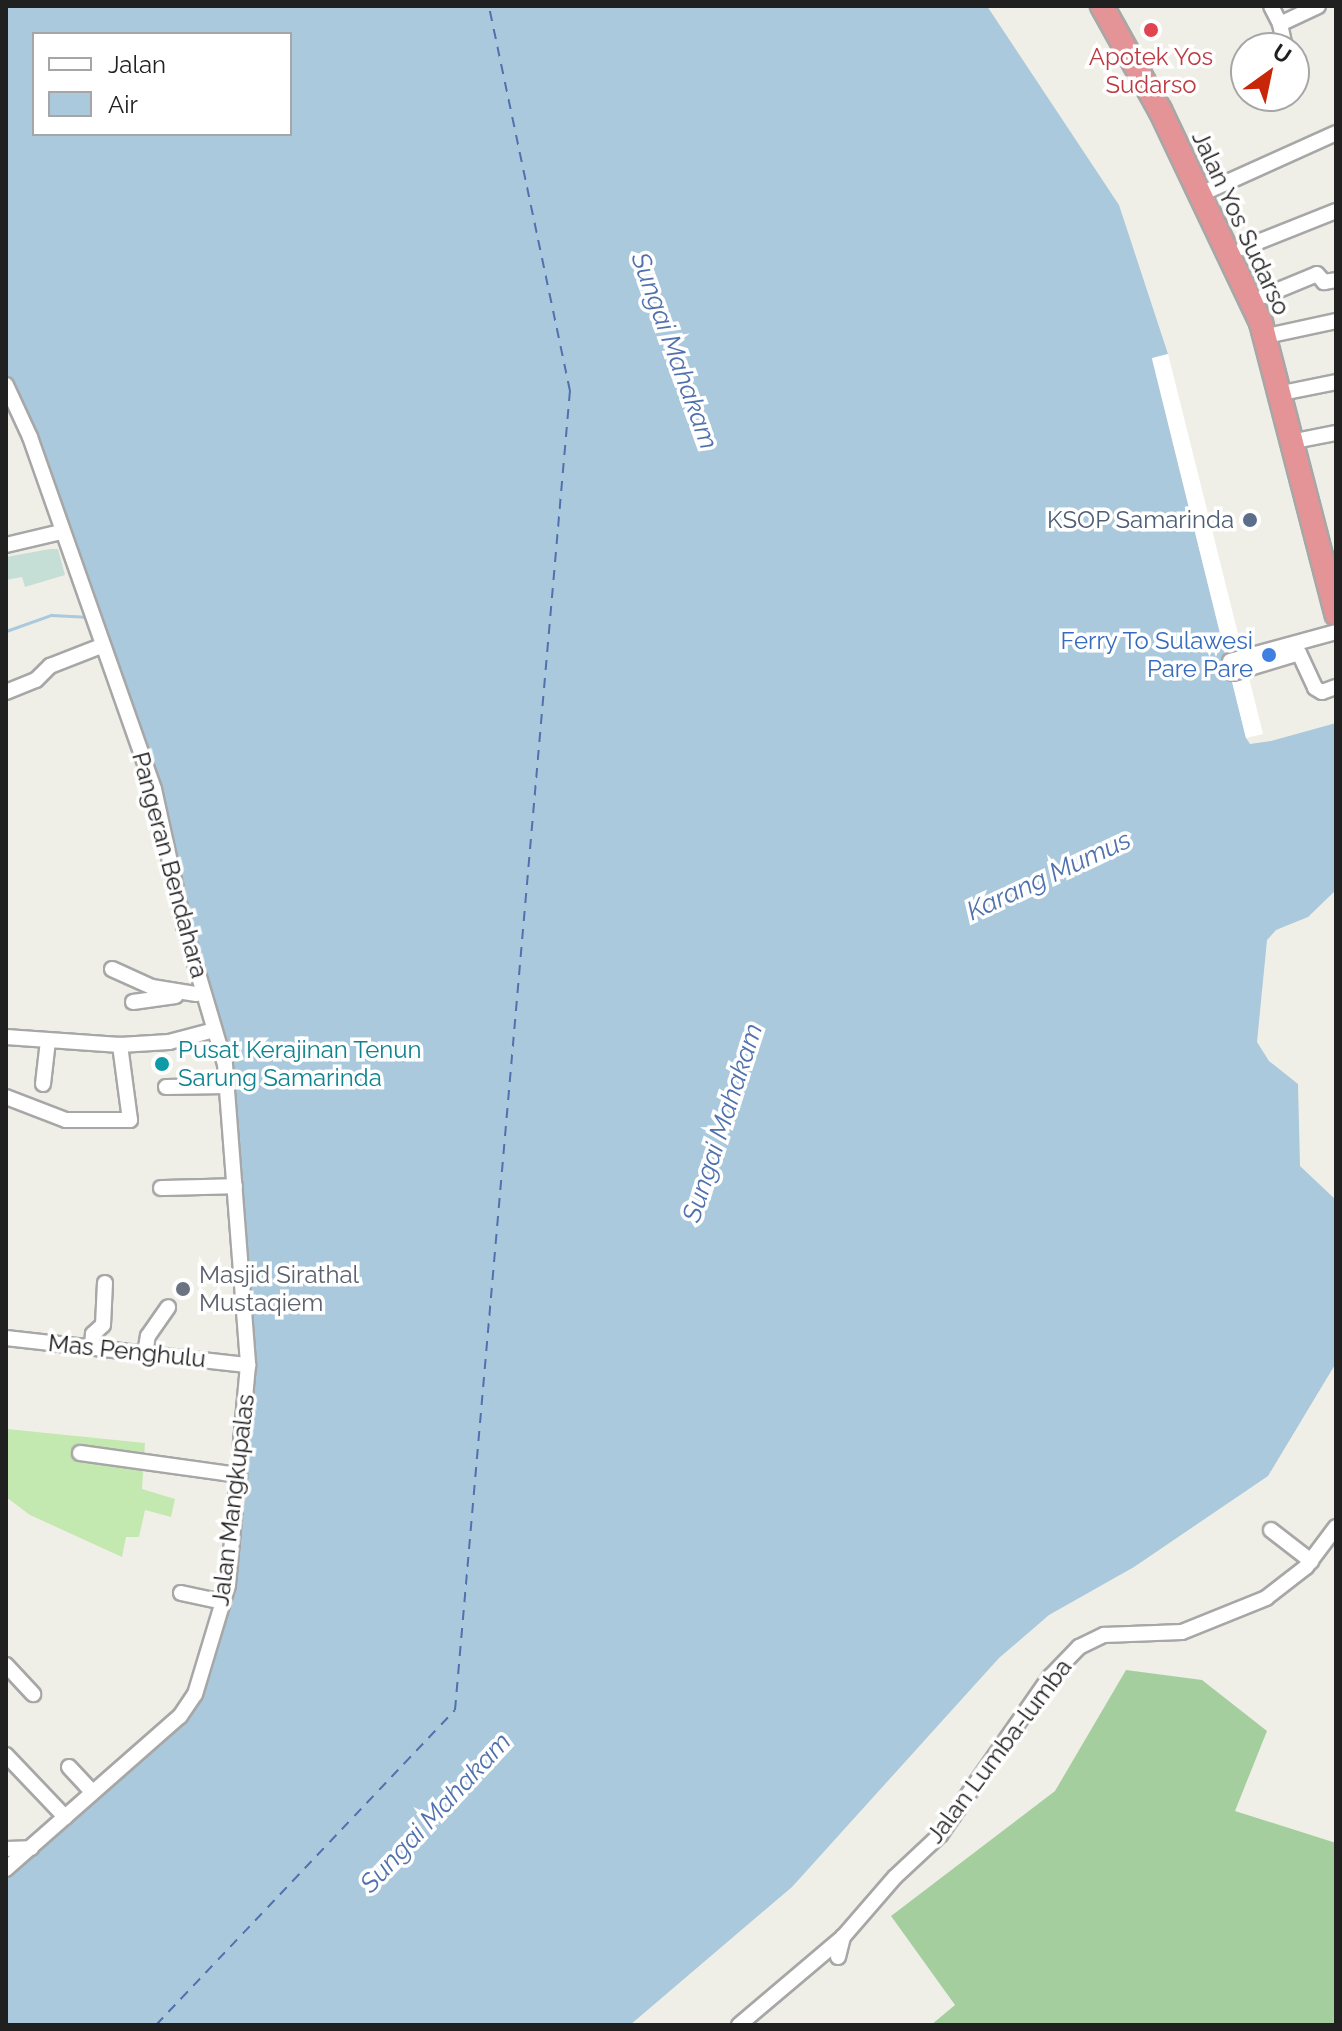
<!DOCTYPE html>
<html>
<head>
<meta charset="utf-8">
<style>
	body { margin:0 }
	#map { position:relative; width:1342px; height:2031px; overflow:hidden; background:#f0efe7; font-family:Raleway,sans-serif }
	div>[style] { position:absolute }
	.grass>* { inset:0; background:#c3e8b0 }
	.forest>* { inset:0; background:#a5ce9e }
	.wetland>* { inset:0; background:#c5ded6 }
	.water>* { inset:0; background:#aac9dc }
	.pier>* { inset:0; background:#fff }
	.stream>* { height:3px; margin:-1.5px; padding:0 1.5px; transform-origin:1.5px; border-radius:1.5px; background:#aac9dc }
	.ferry>* { height:2px; margin-top:-1px; transform-origin:0; background:repeating-linear-gradient(90deg,#5071ad 0 10px,transparent 0 18px) }
	.roads { filter:drop-shadow(2px 0 #a7a7a7) drop-shadow(-2px 0 #a7a7a7) drop-shadow(0 2px #a7a7a7) drop-shadow(0 -2px #a7a7a7) }
	.minor>* { height:14px; margin:-7px; padding:0 7px; transform-origin:7px; border-radius:7px; background:#fff }
	.highway>* { height:22px; margin:-11px; padding:0 11px; transform-origin:11px; border-radius:11px; background:#e49396 }
	.dots>* { width:22px; height:22px; translate:-50% -50%; box-sizing:border-box; border:4px solid #fff; border-radius:50% }
	span { translate:-50% -50%; white-space:nowrap; text-align:center; line-height:1.15; -webkit-text-stroke:7px #fff; paint-order:stroke }
	.health-label { font-size:24px; color:#be3a42 }
	.street-label { font-size:24px; color:#202020 }
	.service-label { font-size:24px; color:#4e5e75 }
	.right { translate:-100% -50%; text-align:right }
	.shop-label { font-size:24px; color:#366cbe }
	.culture-label { font-size:24px; color:#0d838f }
	.left { translate:0 -50%; text-align:left }
	.worship-label { font-size:24px; color:#5b616d }
	.water-label { font-size:26px; color:#5071ad; font-style:italic }
	.frame { position:absolute; inset:0; border:8px solid #202020; pointer-events:none }
	.legend { position:absolute; left:32px; top:32px; width:260px; height:104px; box-sizing:border-box; background:#fff; border:2px solid #a6a6a6; margin:0; padding:10px 14px; list-style:none; font-size:24px; color:#202020 }
	.legend li { display:flex; align-items:center; gap:16px; height:40px }
	.legend b { width:40px; border:2px solid #a6a6a6 }
	.north { position:absolute; left:1230px; top:32px; width:80px; height:80px; box-sizing:border-box; background:#fff; border:2px solid #a6a6a6; border-radius:50%; rotate:33deg; font-size:22px; font-weight:700; line-height:32px; text-align:center; color:#202020 }
	.north::after { content:''; display:block; margin:auto; width:28px; height:36px; background:#c82509; clip-path:polygon(50% 0,100% 100%,50% 72%,0 100%) }
</style>
</head>
<body>
<div id="map">
	<div class="grass">
		<div style="clip-path:polygon(7px 1429px,145px 1443px,142px 1489px,175px 1499px,171px 1517px,145px 1510px,139px 1537px,126px 1537px,122px 1557px,30px 1515px,6px 1497px)"></div>
	</div>
	<div class="forest">
		<div style="clip-path:polygon(1126px 1670px,1202px 1680px,1267px 1731px,1235px 1811px,1336px 1843px,1336px 2025px,931px 2025px,955px 2005px,891px 1916px,1055px 1791px)"></div>
	</div>
	<div class="wetland">
		<div style="clip-path:polygon(50px 549px,58px 549px,65px 575px,25px 587px,22px 577px,6px 580px,6px 557px)"></div>
	</div>
	<div class="water">
		<div style="clip-path:polygon(evenodd,6px 6px,987px 6px,1119px 205px,1168px 354px,1152px 359px,1246px 738px,1250px 744px,1271px 741px,1336px 723px,1336px 890px,1308px 917px,1276px 930px,1267px 940px,1257px 1042px,1269px 1061px,1298px 1084px,1300px 1166px,1336px 1200px,1336px 1363px,1268px 1476px,1134px 1567px,1049px 1615px,999px 1658px,792px 1887px,630px 2025px,6px 2025px,6px 1871px,197px 1702px,228px 1597px,248px 1410px,215px 1027px,158px 788px,6px 382px,6px 6px,34px 34px,290px 34px,290px 134px,34px 134px,34px 34px)"></div>
	</div>
	<div class="pier">
		<div style="clip-path:polygon(1168px 354px,1263px 734px,1246px 738px,1152px 358px)"></div>
	</div>
	<div class="stream">
		<div style="left:6px;top:631px;width:48px;rotate:-19.6deg"></div>
		<div style="left:51px;top:615px;width:39px;rotate:3deg"></div>
	</div>
	<div class="ferry">
		<div style="left:156px;top:2025px;width:434px;rotate:-46.5deg"></div>
		<div style="left:455px;top:1710px;width:1324px;rotate:-85.02deg"></div>
		<div style="left:570px;top:391px;width:393px;rotate:-101.9deg"></div>
	</div>
	<div class="roads">
		<div class="minor">
			<div style="left:1271px;top:6px;width:20px;rotate:63deg"></div>
			<div style="left:1280px;top:24px;width:42px;rotate:-25.3deg"></div>
			<div style="left:1280px;top:24px;width:25px;rotate:78deg"></div>
			<div style="left:1201px;top:194px;width:148px;rotate:-24.3deg"></div>
			<div style="left:1243px;top:248px;width:100px;rotate:-21.7deg"></div>
			<div style="left:1264px;top:296px;width:57px;rotate:-22.5deg"></div>
			<div style="left:1317px;top:274px;width:11px;rotate:49deg"></div>
			<div style="left:1324px;top:282px;width:12px;rotate:-9deg"></div>
			<div style="left:1276px;top:334px;width:61px;rotate:-12.2deg"></div>
			<div style="left:6px;top:385px;width:57px;rotate:65.2deg"></div>
			<div style="left:30px;top:437px;width:373px;rotate:70.6deg"></div>
			<div style="left:154px;top:789px;width:140px;rotate:77.6deg"></div>
			<div style="left:184px;top:926px;width:144px;rotate:73.5deg"></div>
			<div style="left:225px;top:1064px;width:302px;rotate:85.6deg"></div>
			<div style="left:248px;top:1365px;width:221px;rotate:95.2deg"></div>
			<div style="left:228px;top:1585px;width:114px;rotate:106.8deg"></div>
			<div style="left:195px;top:1694px;width:27px;rotate:124deg"></div>
			<div style="left:180px;top:1716px;width:232px;rotate:138.7deg"></div>
			<div style="left:1282px;top:393px;width:55px;rotate:-11.5deg"></div>
			<div style="left:1295px;top:441px;width:42px;rotate:-11deg"></div>
			<div style="left:6px;top:545px;width:57px;rotate:-13.3deg"></div>
			<div style="left:1230px;top:661px;width:110px;rotate:-15.3deg"></div>
			<div style="left:1233px;top:673px;width:69px;rotate:-16.9deg"></div>
			<div style="left:1299px;top:653px;width:38px;rotate:65deg"></div>
			<div style="left:1315px;top:688px;width:8px;rotate:30deg"></div>
			<div style="left:1322px;top:692px;width:15px;rotate:-20deg"></div>
			<div style="left:6px;top:692px;width:32px;rotate:-22deg"></div>
			<div style="left:36px;top:680px;width:20px;rotate:-45deg"></div>
			<div style="left:50px;top:666px;width:55px;rotate:-21.4deg"></div>
			<div style="left:112px;top:969px;width:44px;rotate:24.2deg"></div>
			<div style="left:152px;top:987px;width:45px;rotate:9deg"></div>
			<div style="left:133px;top:1002px;width:43px;rotate:-7.9deg"></div>
			<div style="left:6px;top:1037px;width:114px;rotate:4deg"></div>
			<div style="left:120px;top:1045px;width:49px;rotate:-3.5deg"></div>
			<div style="left:169px;top:1042px;width:47px;rotate:-14.9deg"></div>
			<div style="left:43px;top:1084px;width:43px;rotate:-83.4deg"></div>
			<div style="left:166px;top:1087px;width:61px;rotate:-0.9deg"></div>
			<div style="left:6px;top:1097px;width:64px;rotate:21deg"></div>
			<div style="left:66px;top:1120px;width:64px"></div>
			<div style="left:130px;top:1120px;width:76px;rotate:-97.6deg"></div>
			<div style="left:161px;top:1188px;width:74px;rotate:-1.5deg"></div>
			<div style="left:6px;top:1338px;width:244px;rotate:6.4deg"></div>
			<div style="left:92px;top:1347px;width:13px;rotate:-86deg"></div>
			<div style="left:93px;top:1334px;width:13px;rotate:-42deg"></div>
			<div style="left:103px;top:1325px;width:42px;rotate:-87.3deg"></div>
			<div style="left:145px;top:1354px;width:18px;rotate:-81deg"></div>
			<div style="left:148px;top:1336px;width:35px;rotate:-55deg"></div>
			<div style="left:80px;top:1453px;width:161px;rotate:7.9deg"></div>
			<div style="left:1271px;top:1530px;width:51px;rotate:37.8deg"></div>
			<div style="left:181px;top:1593px;width:43px;rotate:12.1deg"></div>
			<div style="left:6px;top:1665px;width:40px;rotate:47deg"></div>
			<div style="left:6px;top:1755px;width:86px;rotate:46.4deg"></div>
			<div style="left:69px;top:1767px;width:34px;rotate:47deg"></div>
			<div style="left:6px;top:1849px;width:25px;rotate:-2deg"></div>
			<div style="left:838px;top:1957px;width:21px;rotate:-76deg"></div>
			<div style="left:739px;top:2025px;width:136px;rotate:-40.2deg"></div>
			<div style="left:843px;top:1937px;width:79px;rotate:-49.1deg"></div>
			<div style="left:895px;top:1877px;width:62px;rotate:-43deg"></div>
			<div style="left:940px;top:1835px;width:193px;rotate:-55.2deg"></div>
			<div style="left:1050px;top:1677px;width:42px;rotate:-46deg"></div>
			<div style="left:1079px;top:1647px;width:28px;rotate:-26deg"></div>
			<div style="left:1104px;top:1635px;width:78px;rotate:-2.2deg"></div>
			<div style="left:1182px;top:1632px;width:91px;rotate:-22deg"></div>
			<div style="left:1266px;top:1598px;width:51px;rotate:-37.8deg"></div>
			<div style="left:1306px;top:1567px;width:50px;rotate:-53.1deg"></div>
		</div>
		<div class="highway">
			<div style="left:1102px;top:6px;width:119px;rotate:60.9deg"></div>
			<div style="left:1160px;top:110px;width:236px;rotate:64.6deg"></div>
			<div style="left:1261px;top:323px;width:301px;rotate:75.5deg"></div>
		</div>
	</div>
	<div class="dots">
		<div style="left:1151px;top:30px;background:#e0444e"></div>
		<div style="left:1250px;top:520px;background:#5c6f8a"></div>
		<div style="left:1269px;top:655px;background:#3f7fe0"></div>
		<div style="left:162px;top:1064px;background:#0f9aa8"></div>
		<div style="left:183px;top:1289px;background:#6b7280"></div>
	</div>
	<div class="health-label">
		<span style="left:1151px;top:71px">Apotek Yos<br>Sudarso</span>
	</div>
	<div class="street-label">
		<span style="left:1241px;top:223px;rotate:65deg">Jalan Yos Sudarso</span>
		<span style="left:170px;top:865px;rotate:75deg">Pangeran Bendahara</span>
		<span style="left:127px;top:1351px;rotate:6deg">Mas Penghulu</span>
		<span style="left:233px;top:1500px;rotate:-83deg">Jalan Mangkupalas</span>
		<span style="left:999px;top:1751px;rotate:-53deg">Jalan Lumba-lumba</span>
	</div>
	<div class="service-label">
		<span class="right" style="left:1234px;top:520px">KSOP Samarinda</span>
	</div>
	<div class="shop-label">
		<span class="right" style="left:1253px;top:655px">Ferry To Sulawesi<br>Pare Pare</span>
	</div>
	<div class="culture-label">
		<span class="left" style="left:178px;top:1064px">Pusat Kerajinan Tenun<br>Sarung Samarinda</span>
	</div>
	<div class="worship-label">
		<span class="left" style="left:199px;top:1289px">Masjid Sirathal<br>Mustaqiem</span>
	</div>
	<div class="water-label">
		<span style="left:674px;top:351px;rotate:70deg">Sungai Mahakam</span>
		<span style="left:1049px;top:876px;rotate:-25deg">Karang Mumus</span>
		<span style="left:723px;top:1123px;rotate:-72deg">Sungai Mahakam</span>
		<span style="left:436px;top:1813px;rotate:-47deg">Sungai Mahakam</span>
	</div>
	<div class="frame"></div>
	<ul class="legend">
	<li><b style="height:10px;background:#fff"></b>Jalan</li>
	<li><b style="height:22px;background:#aac9dc"></b>Air</li>
	</ul>
	<div class="north">U</div>
</div>
</body>
</html>
